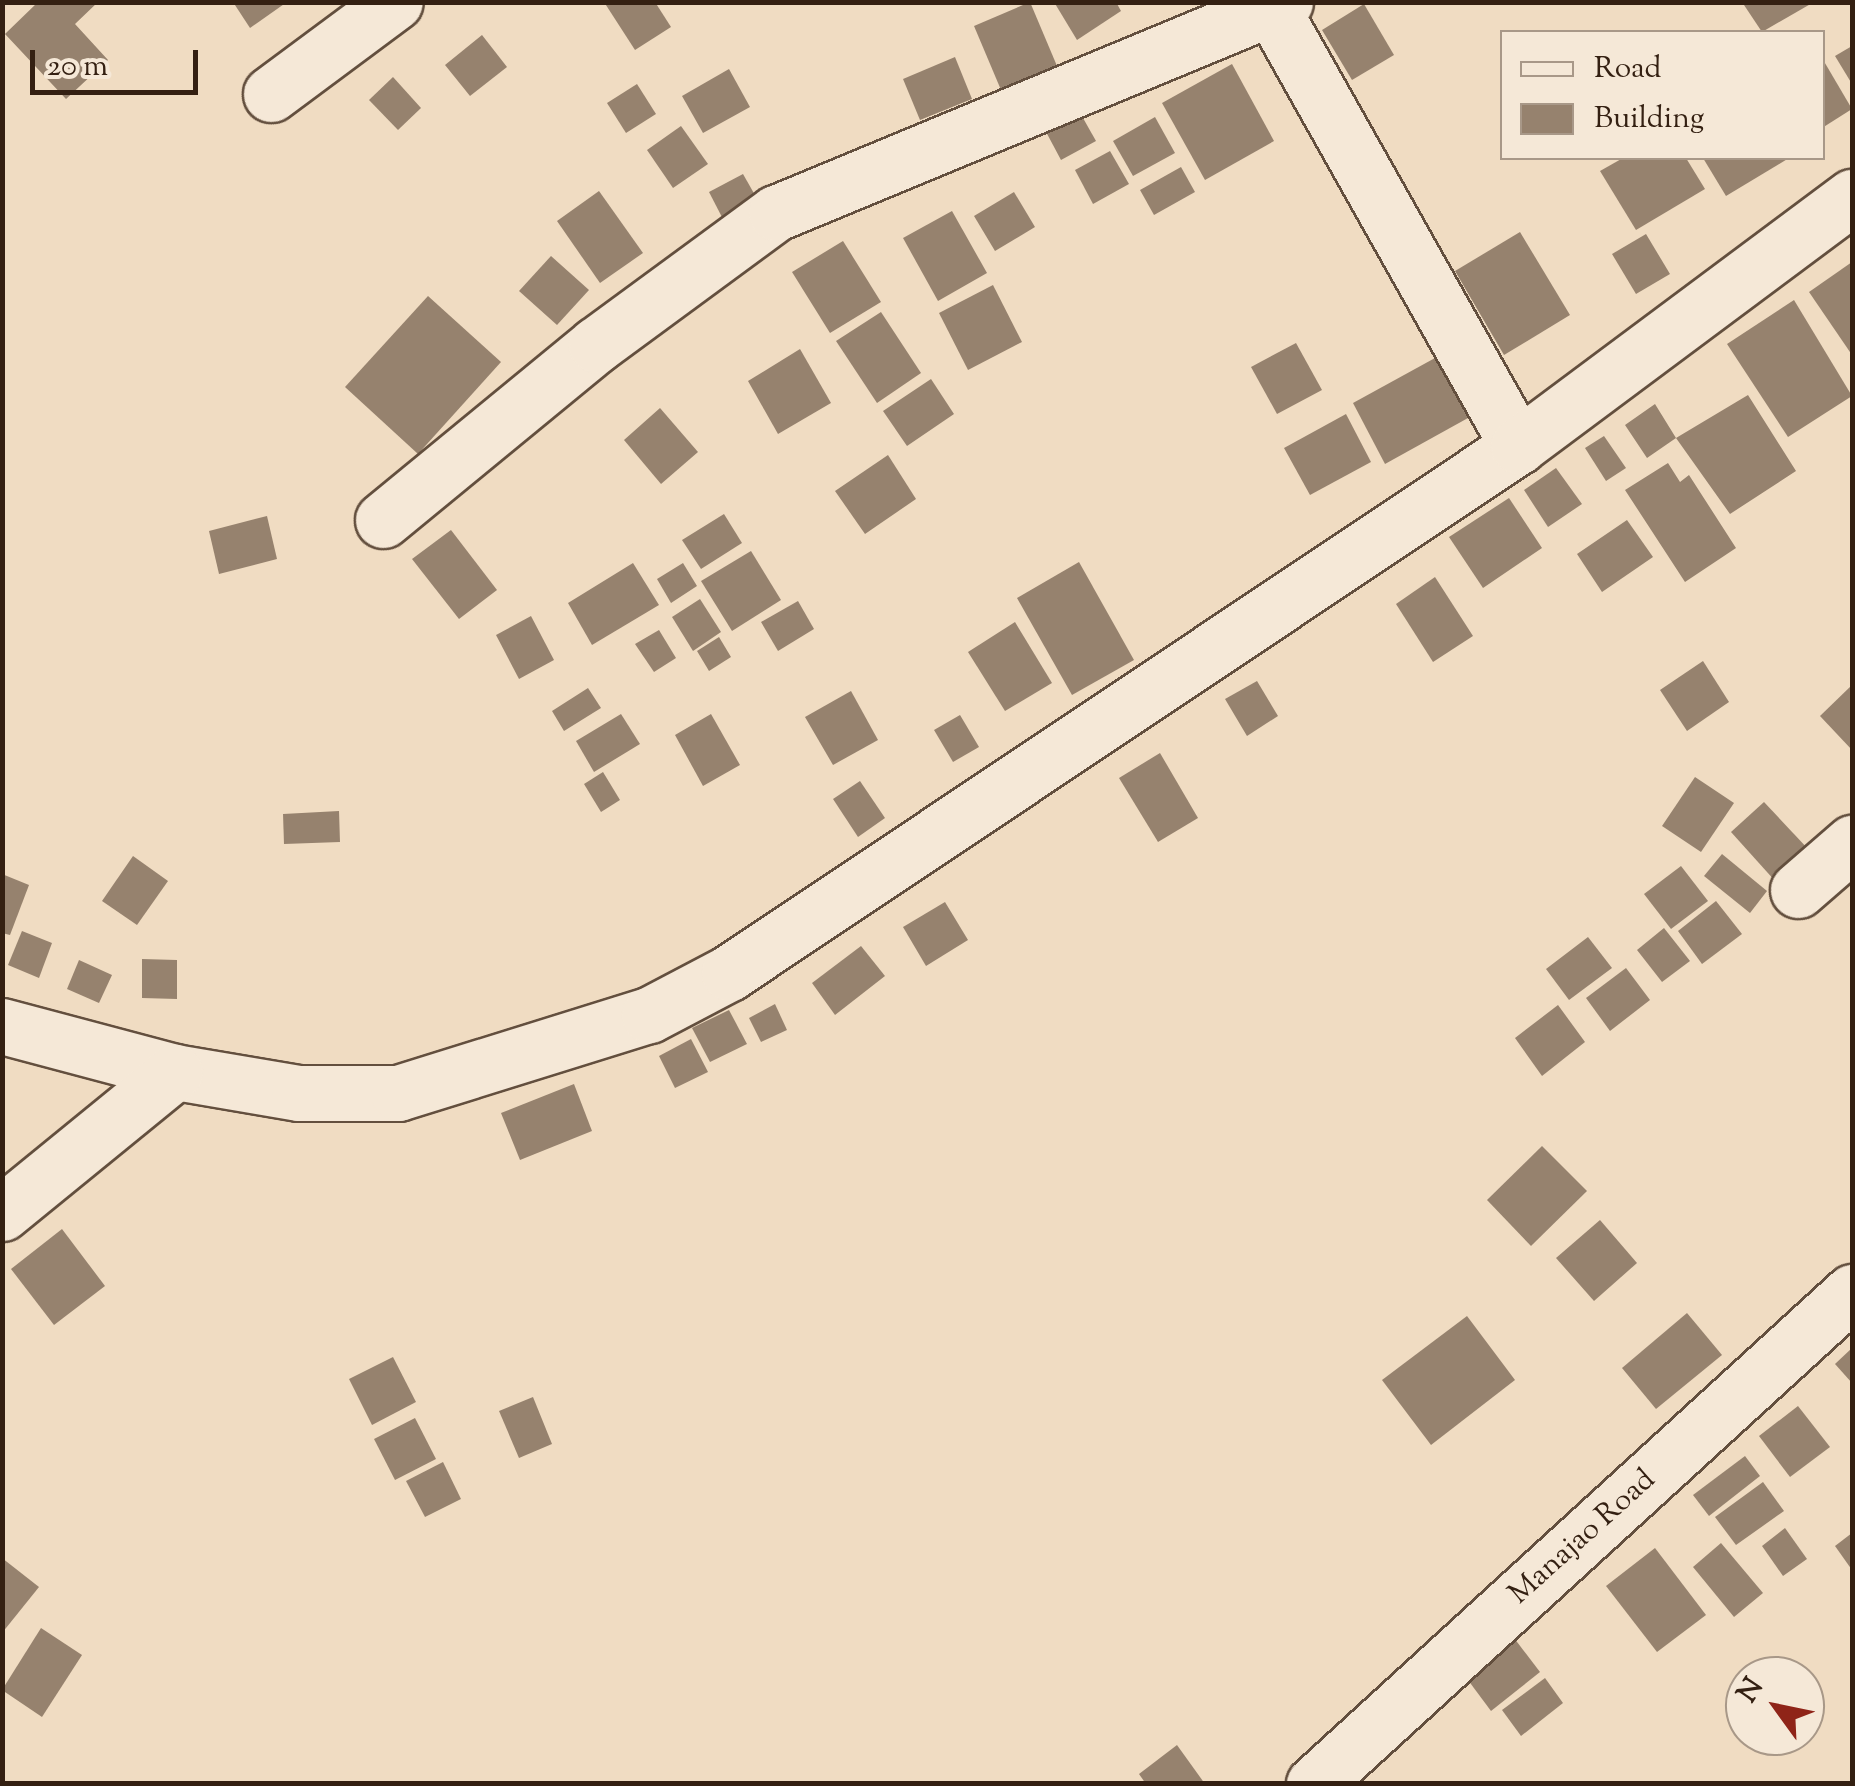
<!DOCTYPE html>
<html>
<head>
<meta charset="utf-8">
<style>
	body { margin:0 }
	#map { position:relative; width:1855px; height:1786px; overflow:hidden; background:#f0dcc2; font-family:"Sorts Mill Goudy",serif }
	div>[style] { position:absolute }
	.building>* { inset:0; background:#96826e }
	.roads { filter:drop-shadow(2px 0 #634f3e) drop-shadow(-2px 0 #634f3e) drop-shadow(0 2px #634f3e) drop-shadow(0 -2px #634f3e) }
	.minor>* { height:55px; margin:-27.5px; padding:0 27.5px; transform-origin:27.5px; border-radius:27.5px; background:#f5e8d7 }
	span { translate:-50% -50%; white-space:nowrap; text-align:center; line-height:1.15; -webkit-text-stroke:8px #f5e8d7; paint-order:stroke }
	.street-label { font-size:30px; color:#342012 }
	.frame { position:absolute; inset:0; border:5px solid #342012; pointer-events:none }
	.legend { position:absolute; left:1500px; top:30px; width:325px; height:130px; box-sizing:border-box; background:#f5e8d7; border:2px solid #a89888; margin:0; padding:12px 18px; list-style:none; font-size:30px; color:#342012 }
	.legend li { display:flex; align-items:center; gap:20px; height:50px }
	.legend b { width:50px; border:2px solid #a89888 }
	.north { position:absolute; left:1725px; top:1656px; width:100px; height:100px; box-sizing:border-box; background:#f5e8d7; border:2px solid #a89888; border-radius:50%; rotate:303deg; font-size:28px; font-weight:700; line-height:40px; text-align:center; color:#342012 }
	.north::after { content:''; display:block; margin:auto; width:35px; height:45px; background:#8f2418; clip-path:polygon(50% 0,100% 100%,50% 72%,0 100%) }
	.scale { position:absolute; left:30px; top:50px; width:168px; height:45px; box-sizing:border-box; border:5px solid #342012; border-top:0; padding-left:12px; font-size:30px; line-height:35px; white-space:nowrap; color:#342012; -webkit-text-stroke:8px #f5e8d7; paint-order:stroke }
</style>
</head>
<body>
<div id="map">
	<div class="building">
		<div style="clip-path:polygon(38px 2px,98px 2px,75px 24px,108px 60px,66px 99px,5px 34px)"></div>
		<div style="clip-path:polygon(233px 2px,287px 2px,250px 28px)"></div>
		<div style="clip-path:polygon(604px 2px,655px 2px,671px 27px,635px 50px)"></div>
		<div style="clip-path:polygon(1030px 2px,1057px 66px,1001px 90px,974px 26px)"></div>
		<div style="clip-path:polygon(1054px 2px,1116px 2px,1121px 11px,1077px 40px)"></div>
		<div style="clip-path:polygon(1742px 2px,1814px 2px,1762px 32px)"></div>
		<div style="clip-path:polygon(1364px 4px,1394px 55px,1352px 80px,1322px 30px)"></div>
		<div style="clip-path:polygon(482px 35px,507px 67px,470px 96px,445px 65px)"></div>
		<div style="clip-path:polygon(1852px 46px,1852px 84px,1835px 56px)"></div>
		<div style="clip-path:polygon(955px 57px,972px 99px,920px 120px,903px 79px)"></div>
		<div style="clip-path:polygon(1822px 58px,1852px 109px,1822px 128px)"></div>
		<div style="clip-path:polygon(1232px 64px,1274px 141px,1205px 180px,1162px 103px)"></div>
		<div style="clip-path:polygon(729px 69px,750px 107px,703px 133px,682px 96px)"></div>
		<div style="clip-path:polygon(393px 77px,421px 108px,398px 130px,369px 100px)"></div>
		<div style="clip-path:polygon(637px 84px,656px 114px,626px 133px,607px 103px)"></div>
		<div style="clip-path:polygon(1079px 111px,1096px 141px,1061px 160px,1045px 130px)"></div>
		<div style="clip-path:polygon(1155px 117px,1175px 153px,1133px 176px,1113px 141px)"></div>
		<div style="clip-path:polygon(681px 126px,708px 164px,673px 188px,647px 150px)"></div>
		<div style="clip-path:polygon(1110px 151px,1129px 184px,1093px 204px,1075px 170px)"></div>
		<div style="clip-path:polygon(1623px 158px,1686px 158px,1705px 189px,1636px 230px,1600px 171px)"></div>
		<div style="clip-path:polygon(1703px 158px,1789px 158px,1726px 196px)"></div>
		<div style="clip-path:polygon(1181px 167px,1195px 192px,1154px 215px,1140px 190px)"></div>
		<div style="clip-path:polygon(743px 174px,760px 204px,725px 223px,709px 192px)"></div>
		<div style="clip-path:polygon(599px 191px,643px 253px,600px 283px,557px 221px)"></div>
		<div style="clip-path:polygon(1014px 192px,1035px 227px,995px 251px,974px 216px)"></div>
		<div style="clip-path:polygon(952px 211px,987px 273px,938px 301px,903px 238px)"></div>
		<div style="clip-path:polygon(1520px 232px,1570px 315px,1504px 355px,1455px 271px)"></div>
		<div style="clip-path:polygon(1646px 234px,1670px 274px,1636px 294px,1612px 254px)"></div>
		<div style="clip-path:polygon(843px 241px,881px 302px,830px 333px,792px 272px)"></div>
		<div style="clip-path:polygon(551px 256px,589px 290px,557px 325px,519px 291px)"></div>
		<div style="clip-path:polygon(1852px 262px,1852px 355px,1809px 292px)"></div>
		<div style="clip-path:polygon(993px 285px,1022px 342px,968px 370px,939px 313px)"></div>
		<div style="clip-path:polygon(428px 296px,501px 362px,418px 454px,345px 387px)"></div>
		<div style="clip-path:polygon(1794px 300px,1852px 396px,1788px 437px,1727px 344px)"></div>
		<div style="clip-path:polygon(881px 312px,921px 373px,877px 403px,836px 341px)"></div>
		<div style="clip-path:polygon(1296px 343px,1322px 390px,1277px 414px,1251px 367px)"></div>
		<div style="clip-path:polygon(800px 349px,831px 403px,778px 434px,748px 381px)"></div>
		<div style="clip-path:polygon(1435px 358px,1468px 418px,1385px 464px,1353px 403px)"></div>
		<div style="clip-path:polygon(931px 379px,954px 414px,907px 446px,883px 411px)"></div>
		<div style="clip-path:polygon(1748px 395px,1796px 471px,1730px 514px,1676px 438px,1647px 458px,1625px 425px,1655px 404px,1676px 438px)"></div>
		<div style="clip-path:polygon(660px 408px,698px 452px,661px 484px,624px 440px)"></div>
		<div style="clip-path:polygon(1346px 414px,1371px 462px,1310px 495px,1284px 448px)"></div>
		<div style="clip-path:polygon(1604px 436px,1626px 468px,1606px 481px,1585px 448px)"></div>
		<div style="clip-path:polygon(888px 455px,916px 499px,865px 534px,835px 491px)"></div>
		<div style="clip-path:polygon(1668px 463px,1680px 482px,1689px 475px,1736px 548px,1685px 582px,1625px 490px)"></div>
		<div style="clip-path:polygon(1556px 468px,1582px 504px,1548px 527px,1524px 490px)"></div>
		<div style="clip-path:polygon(1509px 498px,1542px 548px,1483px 588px,1449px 537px)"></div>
		<div style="clip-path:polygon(724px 514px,742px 543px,701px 569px,682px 540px)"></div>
		<div style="clip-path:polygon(267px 516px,277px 559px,219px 574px,209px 531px)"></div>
		<div style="clip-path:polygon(1627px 520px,1653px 557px,1602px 592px,1577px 554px)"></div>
		<div style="clip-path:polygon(451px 530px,497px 590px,459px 619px,412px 559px)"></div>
		<div style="clip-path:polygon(751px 551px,781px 600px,732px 631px,701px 581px)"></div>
		<div style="clip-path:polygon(1079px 562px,1134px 660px,1072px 695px,1017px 598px)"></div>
		<div style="clip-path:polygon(633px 563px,659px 605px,592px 645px,568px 603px)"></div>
		<div style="clip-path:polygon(683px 563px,697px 586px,671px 603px,657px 579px)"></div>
		<div style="clip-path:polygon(1435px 577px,1473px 636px,1433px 662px,1396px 604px)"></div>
		<div style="clip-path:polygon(700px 599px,721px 632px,693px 651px,672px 617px)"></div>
		<div style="clip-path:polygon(798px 601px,814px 629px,778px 651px,761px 622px)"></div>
		<div style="clip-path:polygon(531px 616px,554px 660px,519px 679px,496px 635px)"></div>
		<div style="clip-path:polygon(1015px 622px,1052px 683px,1005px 711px,968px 652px)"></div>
		<div style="clip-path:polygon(659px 630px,676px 658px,654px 672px,635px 644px)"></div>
		<div style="clip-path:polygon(719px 637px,731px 657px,709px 671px,697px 651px)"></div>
		<div style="clip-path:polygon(1703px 661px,1729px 702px,1687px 731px,1660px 690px)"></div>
		<div style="clip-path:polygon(1257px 681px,1278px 716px,1247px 736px,1225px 699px)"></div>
		<div style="clip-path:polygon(1852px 685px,1852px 750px,1820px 716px)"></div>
		<div style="clip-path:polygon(588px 688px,601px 708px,564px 731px,552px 711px)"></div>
		<div style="clip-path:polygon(851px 691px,878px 740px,833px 765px,805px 717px)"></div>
		<div style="clip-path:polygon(621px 714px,640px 744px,594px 772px,576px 741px)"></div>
		<div style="clip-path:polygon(711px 714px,740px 765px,703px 786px,675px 735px)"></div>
		<div style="clip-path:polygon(960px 715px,979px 747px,953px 762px,934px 730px)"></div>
		<div style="clip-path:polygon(1160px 753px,1198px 818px,1158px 842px,1119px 778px)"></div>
		<div style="clip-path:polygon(603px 772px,620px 800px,601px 812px,584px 784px)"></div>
		<div style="clip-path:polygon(1695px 777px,1734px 803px,1701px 852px,1662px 826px)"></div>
		<div style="clip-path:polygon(860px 781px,885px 818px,858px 837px,833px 799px)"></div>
		<div style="clip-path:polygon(1764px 802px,1809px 850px,1776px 882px,1731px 832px)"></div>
		<div style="clip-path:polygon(339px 811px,340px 842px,284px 844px,283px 814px)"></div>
		<div style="clip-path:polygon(1722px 854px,1767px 891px,1750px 913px,1704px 876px)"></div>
		<div style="clip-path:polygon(133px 856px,168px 881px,137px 925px,102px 901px)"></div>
		<div style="clip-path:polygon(1681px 866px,1708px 901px,1671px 929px,1644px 894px)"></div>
		<div style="clip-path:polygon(2px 874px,29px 885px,10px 935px,2px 933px)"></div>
		<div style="clip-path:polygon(1716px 901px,1742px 934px,1702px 964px,1678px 931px)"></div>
		<div style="clip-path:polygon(945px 902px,968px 940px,926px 966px,903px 927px)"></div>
		<div style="clip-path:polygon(1664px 928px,1690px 961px,1662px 982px,1637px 950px)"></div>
		<div style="clip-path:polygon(22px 931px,52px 943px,39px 978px,8px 965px)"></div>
		<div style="clip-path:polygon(1588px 937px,1612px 968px,1569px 1000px,1546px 969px)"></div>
		<div style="clip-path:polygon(861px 946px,885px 976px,835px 1015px,812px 983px)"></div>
		<div style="clip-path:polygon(142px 959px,177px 960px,177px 999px,142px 998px)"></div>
		<div style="clip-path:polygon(79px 960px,112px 975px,99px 1003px,67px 989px)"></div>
		<div style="clip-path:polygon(1626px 968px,1650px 1000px,1610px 1031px,1586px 998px)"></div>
		<div style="clip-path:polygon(775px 1004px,787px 1030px,761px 1042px,749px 1018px)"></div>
		<div style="clip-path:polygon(1558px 1005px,1585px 1042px,1542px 1076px,1515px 1038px)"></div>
		<div style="clip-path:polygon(729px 1010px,747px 1044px,710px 1062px,692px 1028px)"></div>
		<div style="clip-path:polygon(691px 1039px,708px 1072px,675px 1088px,659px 1056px)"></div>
		<div style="clip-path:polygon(574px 1084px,592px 1131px,520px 1160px,501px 1113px)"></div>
		<div style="clip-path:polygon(1542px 1146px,1587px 1191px,1531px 1246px,1487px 1200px)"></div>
		<div style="clip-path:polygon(1600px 1220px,1637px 1263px,1594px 1301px,1556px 1258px)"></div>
		<div style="clip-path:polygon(62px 1229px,105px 1286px,54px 1325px,11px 1269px)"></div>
		<div style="clip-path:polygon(1687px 1313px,1722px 1355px,1656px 1409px,1622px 1368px)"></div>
		<div style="clip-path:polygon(1467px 1316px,1515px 1380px,1431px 1445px,1382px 1380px)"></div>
		<div style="clip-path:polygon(1852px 1348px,1852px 1383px,1835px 1364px)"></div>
		<div style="clip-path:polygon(393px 1357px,416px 1402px,372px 1425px,349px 1379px)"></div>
		<div style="clip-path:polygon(533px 1397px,552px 1444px,519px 1458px,499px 1411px)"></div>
		<div style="clip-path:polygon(1798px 1406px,1830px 1447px,1790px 1477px,1759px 1436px)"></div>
		<div style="clip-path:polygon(415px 1418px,436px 1459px,395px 1480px,374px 1439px)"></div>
		<div style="clip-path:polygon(1745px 1456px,1760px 1476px,1709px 1516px,1693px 1495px)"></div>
		<div style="clip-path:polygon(443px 1462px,461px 1499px,425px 1517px,406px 1481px)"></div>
		<div style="clip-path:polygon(1763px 1482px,1784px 1511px,1736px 1545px,1715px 1517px)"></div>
		<div style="clip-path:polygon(1785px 1528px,1807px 1559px,1783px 1576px,1762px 1546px)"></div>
		<div style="clip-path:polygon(1852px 1533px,1852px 1570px,1835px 1546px)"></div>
		<div style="clip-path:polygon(1721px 1543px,1763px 1593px,1734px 1617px,1693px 1567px)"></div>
		<div style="clip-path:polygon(1655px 1548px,1706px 1615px,1657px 1652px,1606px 1586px)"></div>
		<div style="clip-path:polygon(2px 1558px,39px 1587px,2px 1633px)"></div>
		<div style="clip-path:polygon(41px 1628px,82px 1655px,42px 1717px,2px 1690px)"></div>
		<div style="clip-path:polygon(1511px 1634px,1540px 1672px,1491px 1711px,1462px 1672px)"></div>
		<div style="clip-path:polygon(1545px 1678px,1563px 1703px,1521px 1736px,1502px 1710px)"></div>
		<div style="clip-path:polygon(1177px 1745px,1205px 1784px,1146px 1784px,1139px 1774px)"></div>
	</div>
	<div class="roads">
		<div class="minor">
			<div style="left:1268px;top:2px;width:510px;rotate:60.62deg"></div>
			<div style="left:271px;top:94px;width:154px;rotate:-36.6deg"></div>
			<div style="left:383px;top:520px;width:276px;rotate:-39.4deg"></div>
			<div style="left:596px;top:345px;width:223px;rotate:-36.3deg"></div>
			<div style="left:776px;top:213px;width:551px;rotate:-22.52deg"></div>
			<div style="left:1798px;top:890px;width:72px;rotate:-41deg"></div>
			<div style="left:2px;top:1026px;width:179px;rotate:14.9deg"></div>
			<div style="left:175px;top:1072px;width:126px;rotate:9.6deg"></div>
			<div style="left:299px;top:1093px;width:99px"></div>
			<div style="left:398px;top:1093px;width:263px;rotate:-17.3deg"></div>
			<div style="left:649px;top:1015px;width:90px;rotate:-27.7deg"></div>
			<div style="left:729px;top:973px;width:949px;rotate:-33.74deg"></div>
			<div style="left:1518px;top:446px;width:417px;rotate:-36.7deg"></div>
			<div style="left:2px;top:1213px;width:223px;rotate:-39.2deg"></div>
			<div style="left:1314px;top:1784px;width:729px;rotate:-42.44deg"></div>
		</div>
	</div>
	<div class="street-label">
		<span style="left:1583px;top:1538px;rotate:-42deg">Manajao Road</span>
	</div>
	<div class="frame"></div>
	<ul class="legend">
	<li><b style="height:12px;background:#f5e8d7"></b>Road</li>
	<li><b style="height:28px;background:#96826e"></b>Building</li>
	</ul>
	<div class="north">N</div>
	<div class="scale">20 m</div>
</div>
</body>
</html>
